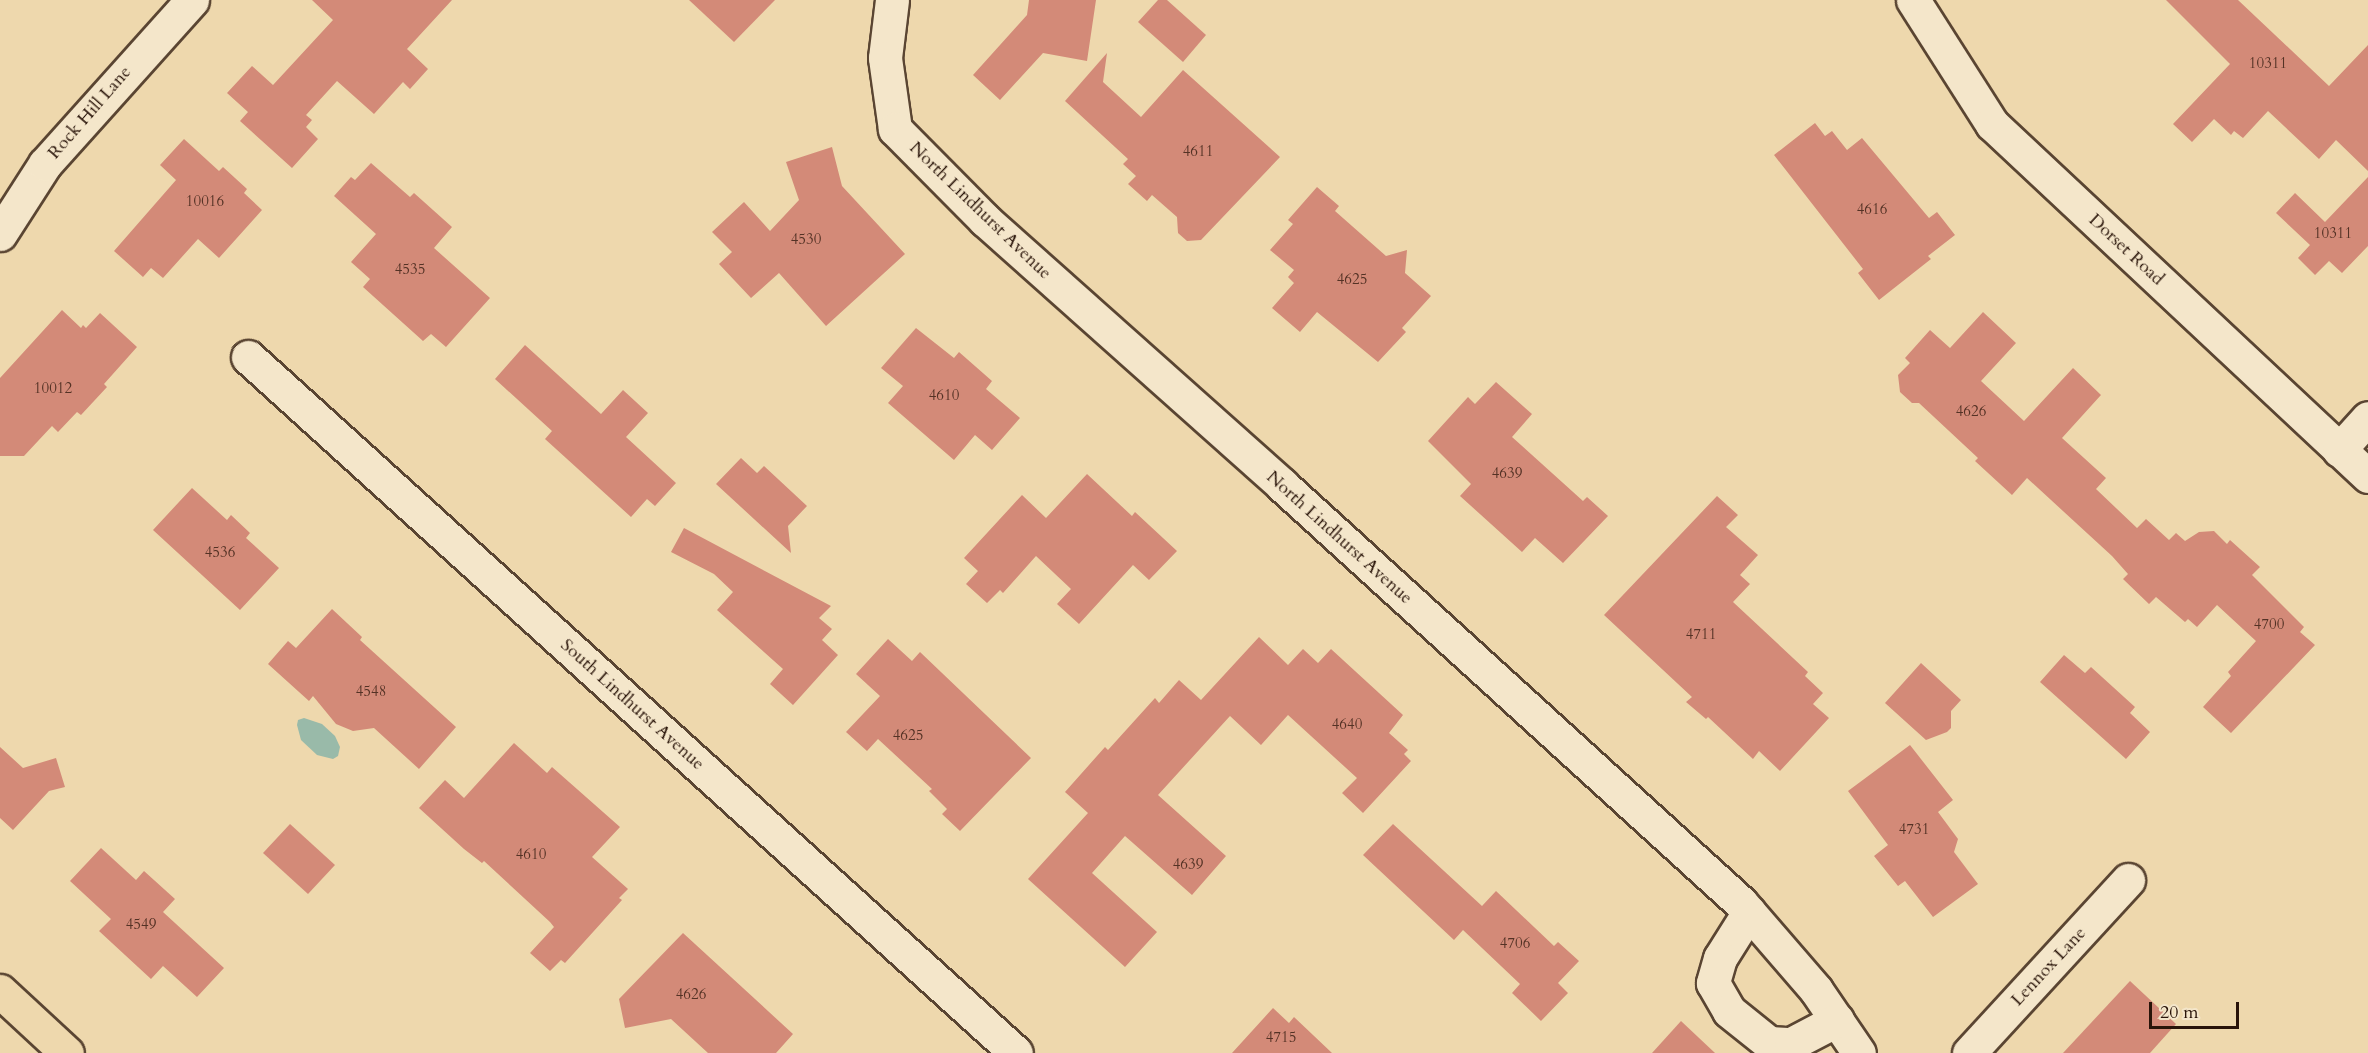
<!DOCTYPE html>
<html>
<head>
<meta charset="utf-8">
<style>
	body { margin:0 }
	#map { position:relative; width:2368px; height:1053px; overflow:hidden; background:#eed8ad; font-family:Cardo,serif }
	div>[style] { position:absolute }
	.water>* { inset:0; background:#99baa9 }
	.building>* { inset:0; background:#d38a78 }
	.roads { filter:drop-shadow(2px 0 #5a4532) drop-shadow(-2px 0 #5a4532) drop-shadow(0 2px #5a4532) drop-shadow(0 -2px #5a4532) }
	.minor>* { height:33px; margin:-16.5px; padding:0 16.5px; transform-origin:16.5px; border-radius:16.5px; background:#f4e6ca }
	.major>* { height:33px; margin:-16.5px; padding:0 16.5px; transform-origin:16.5px; border-radius:16.5px; background:#eed8ad }
	span { translate:-50% -50%; white-space:nowrap; text-align:center; line-height:1.15; -webkit-text-stroke:4.5px #f4e6ca; paint-order:stroke }
	.number-label { font-size:15px; color:#543225 }
	.number-label span { -webkit-text-stroke-width:0 }
	.street-label { font-size:18px; color:#291409 }
	.scale { position:absolute; left:2149px; top:1002px; width:90px; height:27px; box-sizing:border-box; border:3px solid #291409; border-top:0; padding-left:8px; font-size:18px; line-height:21px; white-space:nowrap; color:#291409; -webkit-text-stroke:4px #f4e6ca; paint-order:stroke }
</style>
</head>
<body>
<div id="map">
	<div class="water">
		<div style="clip-path:polygon(304px 718px,322px 724px,335px 736px,340px 747px,338px 756px,333px 759px,317px 755px,301px 740px,297px 725px,298px 720px)"></div>
	</div>
	<div class="building">
		<div style="clip-path:polygon(312px 0,452px 0,407px 49px,428px 69px,410px 89px,403px 82px,374px 114px,337px 81px,306px 115px,312px 120px,306px 127px,318px 139px,292px 168px,240px 121px,248px 112px,227px 93px,252px 66px,273px 85px,333px 20px)"></div>
		<div style="clip-path:polygon(689px 0,775px 0,734px 42px)"></div>
		<div style="clip-path:polygon(1029px 0,1096px 0,1087px 61px,1043px 53px,1000px 100px,973px 75px,1027px 15px)"></div>
		<div style="clip-path:polygon(1158px 0,1167px 0,1206px 35px,1183px 62px,1138px 22px)"></div>
		<div style="clip-path:polygon(2166px 0,2238px 0,2329px 86px,2368px 45px,2368px 171px,2336px 140px,2319px 159px,2268px 111px,2243px 138px,2234px 131px,2231px 135px,2214px 119px,2192px 142px,2173px 124px,2230px 64px)"></div>
		<div style="clip-path:polygon(1107px 53px,1103px 82px,1141px 117px,1183px 70px,1280px 157px,1201px 240px,1187px 241px,1178px 233px,1177px 217px,1152px 195px,1147px 201px,1128px 184px,1136px 176px,1123px 164px,1128px 159px,1065px 101px)"></div>
		<div style="clip-path:polygon(1815px 123px,1825px 136px,1832px 131px,1847px 150px,1862px 138px,1929px 218px,1937px 212px,1955px 235px,1928px 256px,1931px 259px,1879px 300px,1858px 273px,1863px 269px,1774px 155px)"></div>
		<div style="clip-path:polygon(184px 139px,219px 171px,223px 167px,247px 189px,244px 193px,262px 210px,219px 258px,198px 239px,163px 278px,151px 268px,143px 277px,114px 251px,176px 180px,160px 165px)"></div>
		<div style="clip-path:polygon(832px 147px,842px 186px,905px 254px,826px 326px,779px 273px,751px 298px,719px 264px,732px 252px,712px 232px,744px 202px,770px 231px,799px 200px,786px 162px)"></div>
		<div style="clip-path:polygon(371px 163px,410px 197px,414px 193px,452px 227px,434px 248px,490px 298px,446px 347px,431px 334px,423px 341px,363px 287px,370px 279px,351px 262px,376px 234px,334px 196px,351px 177px,355px 180px)"></div>
		<div style="clip-path:polygon(2368px 177px,2368px 246px,2342px 273px,2329px 261px,2315px 275px,2298px 258px,2310px 245px,2276px 213px,2295px 193px,2325px 222px)"></div>
		<div style="clip-path:polygon(1317px 187px,1339px 206px,1335px 211px,1386px 256px,1407px 250px,1405px 273px,1431px 296px,1402px 328px,1406px 332px,1378px 362px,1317px 312px,1300px 332px,1272px 308px,1294px 283px,1288px 277px,1294px 270px,1270px 250px,1293px 224px,1288px 220px)"></div>
		<div style="clip-path:polygon(62px 310px,81px 328px,83px 325px,86px 328px,100px 313px,137px 347px,104px 384px,107px 387px,81px 415px,77px 412px,58px 432px,52px 426px,24px 456px,0 456px,0 378px)"></div>
		<div style="clip-path:polygon(1983px 312px,2016px 343px,1981px 381px,2024px 421px,2073px 368px,2101px 395px,2062px 438px,2106px 478px,2096px 489px,2137px 528px,2146px 519px,2169px 540px,2176px 533px,2185px 541px,2199px 532px,2214px 531px,2227px 544px,2230px 540px,2260px 567px,2252px 575px,2304px 627px,2300px 632px,2315px 645px,2231px 733px,2203px 707px,2231px 676px,2228px 672px,2256px 641px,2217px 605px,2197px 627px,2188px 619px,2185px 622px,2156px 597px,2149px 604px,2123px 579px,2128px 574px,2112px 556px,2027px 478px,2012px 495px,1975px 461px,1978px 458px,1919px 403px,1912px 403px,1900px 392px,1898px 375px,1910px 363px,1905px 358px,1930px 330px,1950px 348px)"></div>
		<div style="clip-path:polygon(916px 328px,954px 358px,959px 352px,992px 381px,986px 389px,1020px 418px,992px 450px,975px 435px,954px 460px,888px 403px,903px 386px,881px 368px)"></div>
		<div style="clip-path:polygon(525px 345px,601px 414px,623px 390px,648px 413px,626px 437px,676px 483px,655px 506px,647px 499px,631px 517px,545px 439px,552px 431px,495px 379px)"></div>
		<div style="clip-path:polygon(1496px 382px,1532px 414px,1512px 437px,1583px 501px,1587px 497px,1608px 516px,1563px 563px,1535px 538px,1522px 552px,1460px 496px,1471px 484px,1428px 441px,1468px 397px,1475px 404px)"></div>
		<div style="clip-path:polygon(741px 458px,757px 473px,764px 466px,807px 506px,788px 526px,791px 553px,716px 484px)"></div>
		<div style="clip-path:polygon(1087px 474px,1132px 516px,1135px 512px,1177px 551px,1149px 580px,1133px 565px,1079px 624px,1057px 604px,1071px 589px,1036px 556px,1003px 593px,1000px 590px,987px 603px,966px 584px,978px 571px,964px 558px,1022px 495px,1046px 518px)"></div>
		<div style="clip-path:polygon(192px 488px,227px 520px,231px 515px,250px 533px,246px 538px,279px 568px,240px 610px,153px 530px)"></div>
		<div style="clip-path:polygon(1717px 496px,1738px 515px,1726px 527px,1758px 555px,1740px 575px,1750px 584px,1733px 602px,1808px 672px,1805px 676px,1823px 693px,1813px 704px,1829px 718px,1780px 771px,1759px 751px,1753px 759px,1708px 717px,1706px 719px,1686px 702px,1692px 697px,1604px 615px)"></div>
		<div style="clip-path:polygon(684px 528px,831px 606px,819px 618px,832px 629px,822px 640px,838px 655px,793px 705px,770px 684px,783px 669px,717px 610px,733px 592px,714px 574px,671px 552px)"></div>
		<div style="clip-path:polygon(332px 609px,362px 637px,360px 640px,456px 727px,419px 769px,374px 728px,353px 731px,336px 724px,313px 696px,309px 701px,268px 664px,288px 641px,296px 648px)"></div>
		<div style="clip-path:polygon(1259px 637px,1288px 665px,1303px 649px,1318px 663px,1331px 649px,1403px 715px,1389px 733px,1408px 750px,1404px 754px,1411px 761px,1363px 813px,1342px 793px,1357px 778px,1288px 715px,1261px 745px,1230px 716px,1158px 795px,1226px 856px,1192px 895px,1125px 836px,1092px 873px,1157px 932px,1125px 967px,1028px 879px,1088px 813px,1065px 792px,1105px 747px,1108px 750px,1155px 698px,1159px 703px,1179px 680px,1201px 700px)"></div>
		<div style="clip-path:polygon(888px 639px,912px 661px,920px 652px,1031px 758px,960px 831px,942px 814px,947px 809px,929px 791px,932px 789px,878px 739px,867px 751px,846px 732px,880px 696px,856px 674px)"></div>
		<div style="clip-path:polygon(2064px 655px,2085px 673px,2091px 667px,2135px 707px,2130px 713px,2150px 732px,2126px 759px,2040px 682px)"></div>
		<div style="clip-path:polygon(1921px 663px,1961px 700px,1951px 711px,1951px 728px,1947px 732px,1926px 740px,1885px 703px)"></div>
		<div style="clip-path:polygon(514px 743px,547px 773px,552px 767px,620px 827px,592px 857px,628px 889px,619px 898px,622px 900px,565px 963px,561px 960px,550px 971px,530px 953px,554px 927px,550px 922px,484px 861px,482px 863px,464px 849px,419px 808px,445px 780px,464px 798px)"></div>
		<div style="clip-path:polygon(1910px 745px,1953px 800px,1938px 812px,1958px 839px,1954px 852px,1978px 884px,1933px 917px,1905px 881px,1898px 886px,1874px 856px,1888px 845px,1848px 791px)"></div>
		<div style="clip-path:polygon(0 747px,23px 768px,56px 758px,65px 787px,49px 791px,13px 830px,0 818px)"></div>
		<div style="clip-path:polygon(290px 824px,335px 865px,308px 894px,263px 853px)"></div>
		<div style="clip-path:polygon(1393px 824px,1482px 906px,1496px 891px,1554px 946px,1558px 942px,1579px 961px,1558px 983px,1568px 993px,1541px 1021px,1512px 993px,1520px 984px,1463px 930px,1454px 940px,1363px 855px)"></div>
		<div style="clip-path:polygon(101px 848px,136px 880px,144px 871px,175px 899px,163px 912px,224px 968px,197px 997px,163px 966px,151px 979px,99px 931px,111px 919px,70px 881px)"></div>
		<div style="clip-path:polygon(683px 933px,793px 1034px,776px 1053px,708px 1053px,671px 1019px,625px 1028px,619px 999px)"></div>
		<div style="clip-path:polygon(2130px 981px,2176px 1024px,2150px 1053px,2063px 1053px)"></div>
		<div style="clip-path:polygon(1273px 1008px,1289px 1023px,1294px 1017px,1332px 1053px,1232px 1053px)"></div>
		<div style="clip-path:polygon(1681px 1021px,1715px 1053px,1652px 1053px)"></div>
	</div>
	<div class="roads">
		<div class="minor">
			<div style="left:892px;top:0;width:58px;rotate:96.9deg"></div>
			<div style="left:885px;top:58px;width:72px;rotate:82deg"></div>
			<div style="left:895px;top:129px;width:128px;rotate:45.3deg"></div>
			<div style="left:985px;top:220px;width:398px;rotate:41.7deg"></div>
			<div style="left:1282px;top:485px;width:621px;rotate:42.32deg"></div>
			<div style="left:1741px;top:903px;width:115px;rotate:49.2deg"></div>
			<div style="left:1816px;top:990px;width:76px;rotate:55.7deg"></div>
			<div style="left:1913px;top:0;width:147px;rotate:57.5deg"></div>
			<div style="left:1992px;top:124px;width:515px;rotate:43.11deg"></div>
			<div style="left:0;top:234px;width:83px;rotate:-57.3deg"></div>
			<div style="left:45px;top:164px;width:220px;rotate:-48.1deg"></div>
			<div style="left:248px;top:357px;width:1036px;rotate:42.18deg"></div>
			<div style="left:2339px;top:450px;width:43px;rotate:-47.8deg"></div>
			<div style="left:1749px;top:912px;width:54px;rotate:122.2deg"></div>
			<div style="left:1720px;top:958px;width:26px;rotate:106deg"></div>
			<div style="left:1713px;top:983px;width:32px;rotate:60deg"></div>
			<div style="left:1729px;top:1011px;width:51px;rotate:38.7deg"></div>
			<div style="left:1769px;top:1043px;width:22px;rotate:3deg"></div>
			<div style="left:1791px;top:1044px;width:52px;rotate:-27.6deg"></div>
			<div style="left:1969px;top:1053px;width:235px;rotate:-47.4deg"></div>
		</div>
		<div class="major">
			<div style="left:0;top:991px;width:91px;rotate:42.8deg"></div>
		</div>
	</div>
	<div class="number-label">
		<span style="left:2268px;top:64px">10311</span>
		<span style="left:1198px;top:152px">4611</span>
		<span style="left:205px;top:202px">10016</span>
		<span style="left:1872px;top:210px">4616</span>
		<span style="left:2333px;top:234px">10311</span>
		<span style="left:806px;top:240px">4530</span>
		<span style="left:410px;top:270px">4535</span>
		<span style="left:1352px;top:280px">4625</span>
		<span style="left:53px;top:389px">10012</span>
		<span style="left:944px;top:396px">4610</span>
		<span style="left:1971px;top:412px">4626</span>
		<span style="left:1507px;top:474px">4639</span>
		<span style="left:220px;top:553px">4536</span>
		<span style="left:2269px;top:625px">4700</span>
		<span style="left:1701px;top:635px">4711</span>
		<span style="left:371px;top:692px">4548</span>
		<span style="left:1347px;top:725px">4640</span>
		<span style="left:908px;top:736px">4625</span>
		<span style="left:1914px;top:830px">4731</span>
		<span style="left:531px;top:855px">4610</span>
		<span style="left:1188px;top:865px">4639</span>
		<span style="left:141px;top:925px">4549</span>
		<span style="left:1515px;top:944px">4706</span>
		<span style="left:691px;top:995px">4626</span>
		<span style="left:1281px;top:1038px">4715</span>
	</div>
	<div class="street-label">
		<span style="left:90px;top:113px;rotate:-49deg">Rock Hill Lane</span>
		<span style="left:980px;top:211px;rotate:44deg">North Lindhurst Avenue</span>
		<span style="left:2126px;top:250px;rotate:43deg">Dorset Road</span>
		<span style="left:1339px;top:538px;rotate:42deg">North Lindhurst Avenue</span>
		<span style="left:632px;top:705px;rotate:42deg">South Lindhurst Avenue</span>
		<span style="left:2049px;top:967px;rotate:-47deg">Lennox Lane</span>
	</div>
	<div class="scale">20 m</div>
</div>
</body>
</html>
